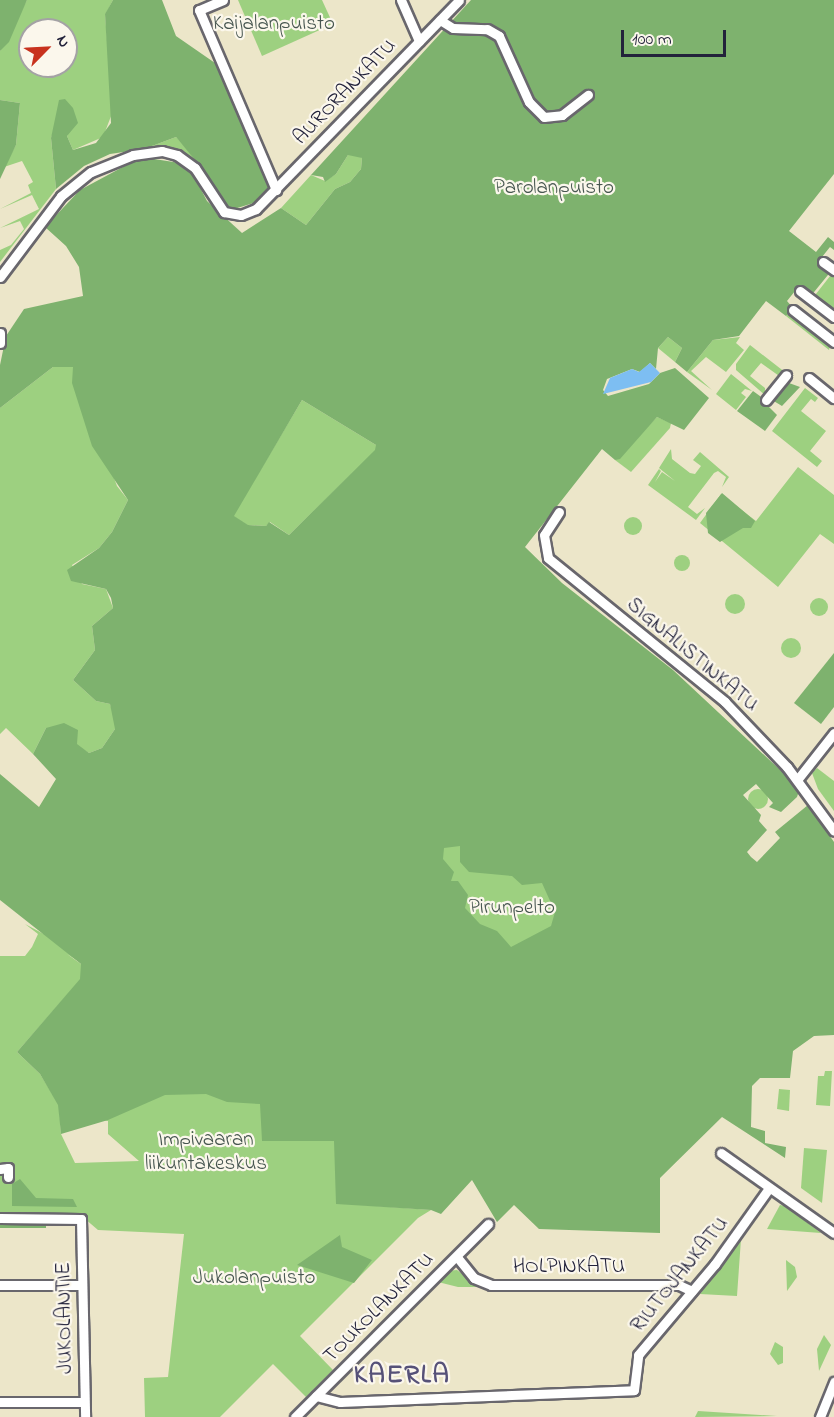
<!DOCTYPE html>
<html>
<head>
<meta charset="utf-8">
<style>
	body { margin:0 }
	#map { position:relative; width:834px; height:1417px; overflow:hidden; background:#ece6c9; font-family:"Indie Flower",sans-serif }
	div>[style] { position:absolute }
	.green>* { inset:0; background:#9dd080 }
	.round { border-radius:50% }
	.forest>* { inset:0; background:#7eb26e }
	.water>* { inset:0; background:#7dbef2 }
	.roads { filter:drop-shadow(2px 0 #69676d) drop-shadow(-2px 0 #69676d) drop-shadow(0 2px #69676d) drop-shadow(0 -2px #69676d) }
	.minor>* { height:9px; margin:-4.5px; padding:0 4.5px; transform-origin:4.5px; border-radius:4.5px; background:#fff }
	span { translate:-50% -50%; white-space:nowrap; text-align:center; line-height:1.15; -webkit-text-stroke:4.5px #fbf7ec; paint-order:stroke }
	.park-label { font-size:21px; color:#475650 }
	.street-label { font-size:21px; color:#22223b }
	.district-label { font-size:27px; color:#565178; font-weight:700; letter-spacing:1.5px }
	.north { position:absolute; left:18px; top:18px; width:60px; height:60px; box-sizing:border-box; background:#fbf7ec; border:2px solid #a4a2a5; border-radius:50%; rotate:66deg; font-size:16px; font-weight:700; line-height:24px; text-align:center; color:#22223b }
	.north::after { content:''; display:block; margin:auto; width:21px; height:27px; background:#c8321e; clip-path:polygon(50% 0,100% 100%,50% 72%,0 100%) }
	.scale { position:absolute; left:621px; top:30px; width:105px; height:27px; box-sizing:border-box; border:3px solid #22223b; border-top:0; padding-left:8px; font-size:18px; line-height:21px; white-space:nowrap; color:#22223b; -webkit-text-stroke:4px #fbf7ec; paint-order:stroke }
</style>
</head>
<body>
<div id="map">
	<div class="green">
		<div style="clip-path:polygon(evenodd,27px 0,113px 0,105px 15px,113px 111px,103px 137px,73px 150px,67px 136px,75px 115px,65px 100px,51px 138px,56px 189px,0 262px,0 250px,11px 245px,24px 229px,20px 221px,0 228px,39px 209px,32px 195px,0 209px,31px 193px,28px 185px,33px 182px,22px 161px,4px 167px,16px 145px,20px 103px,0 100px,0 51px,27px 0,30px 30px,66px 30px,66px 66px,30px 66px,30px 30px)"></div>
		<div style="clip-path:polygon(238px 0,322px 0,333px 24px,262px 56px)"></div>
		<div style="clip-path:polygon(176px 137px,187px 149px,200px 166px,182px 153px,144px 149px)"></div>
		<div style="clip-path:polygon(356px 154px,362px 158px,361px 169px,350px 182px,335px 189px,306px 225px,281px 208px,311px 175px,325px 181px,336px 174px,348px 155px)"></div>
		<div style="clip-path:polygon(834px 271px,834px 316px,812px 299px)"></div>
		<div style="clip-path:polygon(789px 312px,831px 343px,829px 350px,786px 316px)"></div>
		<div style="clip-path:polygon(668px 337px,682px 348px,675px 362px,658px 348px)"></div>
		<div style="clip-path:polygon(740px 337px,736px 343px,744px 350px,726px 372px,706px 357px,691px 371px,712px 390px,687px 372px,713px 340px)"></div>
		<div style="clip-path:polygon(750px 345px,786px 373px,782px 378px,761px 363px,750px 376px,765px 388px,765px 395px,736px 370px,736px 364px)"></div>
		<div style="clip-path:polygon(53px 367px,73px 367px,117px 486px,128px 500px,112px 532px,99px 548px,72px 565px,82px 584px,106px 589px,113px 608px,92px 626px,95px 650px,73px 680px,96px 701px,110px 704px,115px 719px,115px 729px,102px 748px,89px 753px,46px 728px,33px 754px,6px 728px,0 734px,0 408px)"></div>
		<div style="clip-path:polygon(731px 374px,752px 391px,745px 389px,741px 393px,746px 397px,736px 410px,716px 394px)"></div>
		<div style="clip-path:polygon(805px 388px,818px 398px,815px 402px,811px 399px,801px 411px,826px 431px,810px 451px,822px 461px,817px 467px,772px 431px)"></div>
		<div style="clip-path:polygon(302px 400px,376px 445px,376px 450px,289px 535px,270px 522px,266px 526px,247px 525px,233px 516px)"></div>
		<div style="clip-path:polygon(657px 417px,671px 423px,670px 428px,631px 472px,615px 460px)"></div>
		<div style="clip-path:polygon(671px 449px,672px 459px,690px 473px,695px 474px,701px 466px,693px 460px,700px 452px,729px 477px,722px 487px,726px 477px,718px 471px,714px 473px,688px 507px,697px 514px,705px 508px,696px 520px,648px 485px,659px 469px,661px 471px,655px 482px,662px 472px,675px 481px,659px 468px)"></div>
		<div style="clip-path:polygon(798px 467px,834px 495px,834px 544px,820px 534px,778px 587px,700px 523px,721px 494px,756px 521px)"></div>
		<div class="round" style="left:624px;top:517px;width:18px;height:18px"></div>
		<div class="round" style="left:674px;top:555px;width:16px;height:16px"></div>
		<div class="round" style="left:725px;top:594px;width:20px;height:20px"></div>
		<div class="round" style="left:810px;top:598px;width:18px;height:18px"></div>
		<div class="round" style="left:781px;top:638px;width:20px;height:20px"></div>
		<div style="clip-path:polygon(817px 768px,834px 781px,834px 811px,818px 789px,812px 773px)"></div>
		<div class="round" style="left:748px;top:789px;width:20px;height:20px"></div>
		<div style="clip-path:polygon(446px 838px,547px 879px,567px 921px,502px 959px,427px 864px)"></div>
		<div style="clip-path:polygon(evenodd,25px 924px,336px 1090px,336px 1203px,431px 1210px,418px 1218px,300px 1336px,333px 1370px,306px 1397px,273px 1364px,220px 1417px,145px 1417px,144px 1378px,168px 1377px,184px 1234px,98px 1230px,84px 1218px,0 1215px,0 956px,25px 956px,32px 947px,38px 934px,25px 924px,67px 954px,83px 964px,83px 1028px,94px 1119px,108px 1121px,108px 1134px,139px 1161px,75px 1163px,61px 1134px,59px 1105px,40px 1074px,17px 1052px,81px 979px,81px 964px,67px 954px)"></div>
		<div style="clip-path:polygon(825px 1071px,832px 1071px,830px 1106px,816px 1105px,818px 1076px,824px 1076px)"></div>
		<div style="clip-path:polygon(779px 1089px,790px 1090px,789px 1111px,777px 1109px)"></div>
		<div style="clip-path:polygon(804px 1148px,827px 1150px,822px 1203px,801px 1188px)"></div>
		<div style="clip-path:polygon(780px 1205px,785px 1206px,821px 1233px,767px 1229px)"></div>
		<div style="clip-path:polygon(741px 1239px,737px 1296px,700px 1294px,711px 1280px)"></div>
		<div style="clip-path:polygon(786px 1260px,795px 1267px,797px 1277px,787px 1291px)"></div>
		<div style="clip-path:polygon(457px 1270px,475px 1284px,483px 1287px,458px 1287px,434px 1281px,446px 1271px)"></div>
		<div style="clip-path:polygon(824px 1335px,831px 1345px,819px 1371px,817px 1349px)"></div>
		<div style="clip-path:polygon(775px 1342px,783px 1347px,783px 1363px,778px 1365px,770px 1354px)"></div>
		<div style="clip-path:polygon(698px 1411px,777px 1416px,695px 1417px)"></div>
	</div>
	<div class="forest">
		<div style="clip-path:polygon(0 0,27px 0,9px 42px,0 51px)"></div>
		<div style="clip-path:polygon(113px 0,162px 0,176px 36px,215px 63px,272px 185px,257px 202px,234px 209px,222px 203px,200px 166px,176px 137px,144px 149px,110px 154px,84px 166px,56px 189px,51px 138px,59px 100px,65px 99px,73px 108px,78px 123px,67px 136px,73px 150px,96px 143px,111px 123px,105px 14px)"></div>
		<div style="clip-path:polygon(evenodd,471px 0,834px 0,834px 174px,789px 231px,816px 252px,828px 237px,834px 242px,834px 250px,830px 247px,822px 257px,832px 270px,810px 297px,795px 291px,787px 301px,793px 308px,786px 316px,766px 301px,739px 336px,713px 340px,687px 372px,675px 362px,682px 348px,668px 337px,658px 348px,656px 369px,650px 363px,640px 372px,632px 369px,607px 379px,603px 390px,608px 396px,649px 384px,660px 373px,675px 368px,709px 398px,684px 430px,657px 417px,620px 459px,615px 460px,602px 449px,525px 547px,562px 583px,673px 670px,792px 781px,799px 791px,797px 797px,781px 812px,769px 807px,773px 803px,756px 784px,743px 795px,761px 815px,759px 821px,767px 830px,747px 852px,751px 857px,757px 862px,780px 838px,775px 832px,808px 805px,834px 842px,834px 1035px,814px 1036px,793px 1051px,790px 1078px,760px 1078px,752px 1086px,751px 1127px,765px 1131px,765px 1143px,786px 1147px,785px 1158px,722px 1117px,660px 1178px,660px 1233px,539px 1229px,514px 1205px,497px 1222px,472px 1180px,441px 1214px,431px 1210px,336px 1204px,334px 1141px,262px 1141px,260px 1104px,227px 1102px,206px 1094px,165px 1095px,108px 1120px,61px 1134px,58px 1105px,40px 1074px,17px 1052px,80px 979px,81px 964px,0 900px,0 774px,39px 807px,56px 779px,33px 754px,46px 728px,64px 723px,78px 730px,77px 744px,89px 753px,102px 748px,115px 729px,110px 704px,96px 701px,73px 680px,95px 650px,92px 626px,113px 608px,111px 598px,106px 589px,71px 581px,67px 570px,99px 548px,112px 532px,128px 500px,92px 446px,72px 383px,73px 367px,53px 367px,0 408px,0 365px,6px 336px,24px 309px,83px 296px,79px 267px,66px 246px,45px 227px,80px 190px,134px 161px,154px 159px,180px 163px,194px 176px,207px 201px,242px 233px,281px 208px,306px 225px,335px 189px,350px 182px,361px 169px,362px 158px,348px 155px,336px 174px,325px 182px,323px 177px,311px 175px,471px 0,302px 400px,376px 445px,375px 450px,289px 535px,269px 522px,266px 526px,248px 525px,234px 516px,302px 400px,471px 0,460px 846px,460px 862px,469px 872px,512px 876px,522px 885px,542px 883px,555px 912px,551px 926px,511px 947px,497px 931px,480px 924px,465px 908px,468px 895px,458px 881px,451px 881px,454px 872px,443px 859px,444px 848px,460px 846px)"></div>
		<div style="clip-path:polygon(0 100px,20px 103px,16px 145px,0 179px)"></div>
		<div style="clip-path:polygon(786px 376px,789px 383px,800px 387px,782px 406px,772px 400px)"></div>
		<div style="clip-path:polygon(753px 391px,771px 404px,769px 407px,777px 415px,765px 431px,737px 411px)"></div>
		<div style="clip-path:polygon(722px 493px,755px 521px,751px 528px,743px 528px,720px 542px,708px 533px,706px 513px)"></div>
		<div style="clip-path:polygon(834px 653px,834px 707px,821px 724px,794px 703px)"></div>
		<div style="clip-path:polygon(20px 1179px,36px 1198px,73px 1199px,77px 1207px,12px 1206px,12px 1184px)"></div>
		<div style="clip-path:polygon(0 1221px,46px 1222px,46px 1228px,0 1228px)"></div>
		<div style="clip-path:polygon(340px 1235px,342px 1247px,372px 1260px,354px 1283px,297px 1265px)"></div>
	</div>
	<div class="water">
		<div style="clip-path:polygon(650px 363px,660px 373px,651px 382px,603px 394px,610px 378px,632px 369px,639px 372px)"></div>
	</div>
	<div class="roads">
		<div class="minor">
			<div style="left:223px;top:0;width:26px;rotate:157deg"></div>
			<div style="left:199px;top:10px;width:196px;rotate:66.8deg"></div>
			<div style="left:401px;top:0;width:45px;rotate:66.3deg"></div>
			<div style="left:440px;top:20px;width:15px;rotate:32deg"></div>
			<div style="left:453px;top:28px;width:34px;rotate:2deg"></div>
			<div style="left:487px;top:29px;width:14px;rotate:30deg"></div>
			<div style="left:499px;top:36px;width:72px;rotate:65.6deg"></div>
			<div style="left:529px;top:102px;width:21px;rotate:45deg"></div>
			<div style="left:544px;top:117px;width:18px;rotate:-6deg"></div>
			<div style="left:562px;top:115px;width:33px;rotate:-38deg"></div>
			<div style="left:823px;top:262px;width:14px;rotate:36deg"></div>
			<div style="left:0;top:277px;width:101px;rotate:-53deg"></div>
			<div style="left:61px;top:196px;width:38px;rotate:-39deg"></div>
			<div style="left:91px;top:172px;width:45px;rotate:-22deg"></div>
			<div style="left:133px;top:155px;width:29px;rotate:-8deg"></div>
			<div style="left:162px;top:151px;width:16px;rotate:15deg"></div>
			<div style="left:177px;top:155px;width:22px;rotate:36deg"></div>
			<div style="left:195px;top:168px;width:53px;rotate:56.6deg"></div>
			<div style="left:224px;top:212px;width:17px;rotate:10deg"></div>
			<div style="left:241px;top:215px;width:16px;rotate:-22deg"></div>
			<div style="left:256px;top:209px;width:291px;rotate:-45.8deg"></div>
			<div style="left:800px;top:291px;width:43px;rotate:37.4deg"></div>
			<div style="left:793px;top:310px;width:52px;rotate:38deg"></div>
			<div style="left:0;top:333px;width:10px;rotate:90deg"></div>
			<div style="left:809px;top:378px;width:32px;rotate:39deg"></div>
			<div style="left:766px;top:400px;width:32px;rotate:-51deg"></div>
			<div style="left:559px;top:512px;width:27px;rotate:123deg"></div>
			<div style="left:544px;top:535px;width:23px;rotate:80deg"></div>
			<div style="left:548px;top:558px;width:228px;rotate:39.1deg"></div>
			<div style="left:725px;top:702px;width:90px;rotate:46.4deg"></div>
			<div style="left:787px;top:767px;width:79px;rotate:53.7deg"></div>
			<div style="left:797px;top:780px;width:60px;rotate:-51.8deg"></div>
			<div style="left:721px;top:1153px;width:138px;rotate:35.3deg"></div>
			<div style="left:0;top:1169px;width:8px;rotate:-7deg"></div>
			<div style="left:8px;top:1168px;width:9px;rotate:90deg"></div>
			<div style="left:0;top:1218px;width:81px;rotate:0.7deg"></div>
			<div style="left:81px;top:1219px;width:198px;rotate:88.8deg"></div>
			<div style="left:457px;top:1257px;width:27px;rotate:51deg"></div>
			<div style="left:474px;top:1278px;width:18px;rotate:22deg"></div>
			<div style="left:491px;top:1285px;width:188px"></div>
			<div style="left:679px;top:1285px;width:14px;rotate:25deg"></div>
			<div style="left:0;top:1285px;width:82px"></div>
			<div style="left:316px;top:1396px;width:25px;rotate:14deg"></div>
			<div style="left:340px;top:1402px;width:294px;rotate:-2.3deg"></div>
			<div style="left:634px;top:1390px;width:35px;rotate:-83deg"></div>
			<div style="left:638px;top:1355px;width:119px;rotate:-49.8deg"></div>
			<div style="left:715px;top:1264px;width:93px;rotate:-54.6deg"></div>
			<div style="left:0;top:1402px;width:84px"></div>
			<div style="left:295px;top:1417px;width:273px;rotate:-45deg"></div>
			<div style="left:820px;top:1417px;width:38px;rotate:-68deg"></div>
		</div>
	</div>
	<div class="park-label">
		<span style="left:274px;top:24px">Kaijalanpuisto</span>
		<span style="left:554px;top:188px">Parolanpuisto</span>
		<span style="left:512px;top:908px">Pirunpelto</span>
		<span style="left:206px;top:1152px">Impivaaran<br>liikuntakeskus</span>
		<span style="left:254px;top:1278px">Jukolanpuisto</span>
	</div>
	<div class="street-label">
		<span style="left:345px;top:92px;rotate:-46deg">AURORANKATU</span>
		<span style="left:692px;top:655px;rotate:40deg">SIGNALISTINKATU</span>
		<span style="left:569px;top:1267px">HOLPINKATU</span>
		<span style="left:680px;top:1275px;rotate:-51deg">RIUTOJANKATU</span>
		<span style="left:379px;top:1308px;rotate:-45deg">TOUKOLANKATU</span>
		<span style="left:65px;top:1318px;rotate:-91deg">JUKOLANTIE</span>
	</div>
	<div class="district-label">
		<span style="left:402px;top:1376px">KAERLA</span>
	</div>
	<div class="north">N</div>
	<div class="scale">100 m</div>
</div>
</body>
</html>
